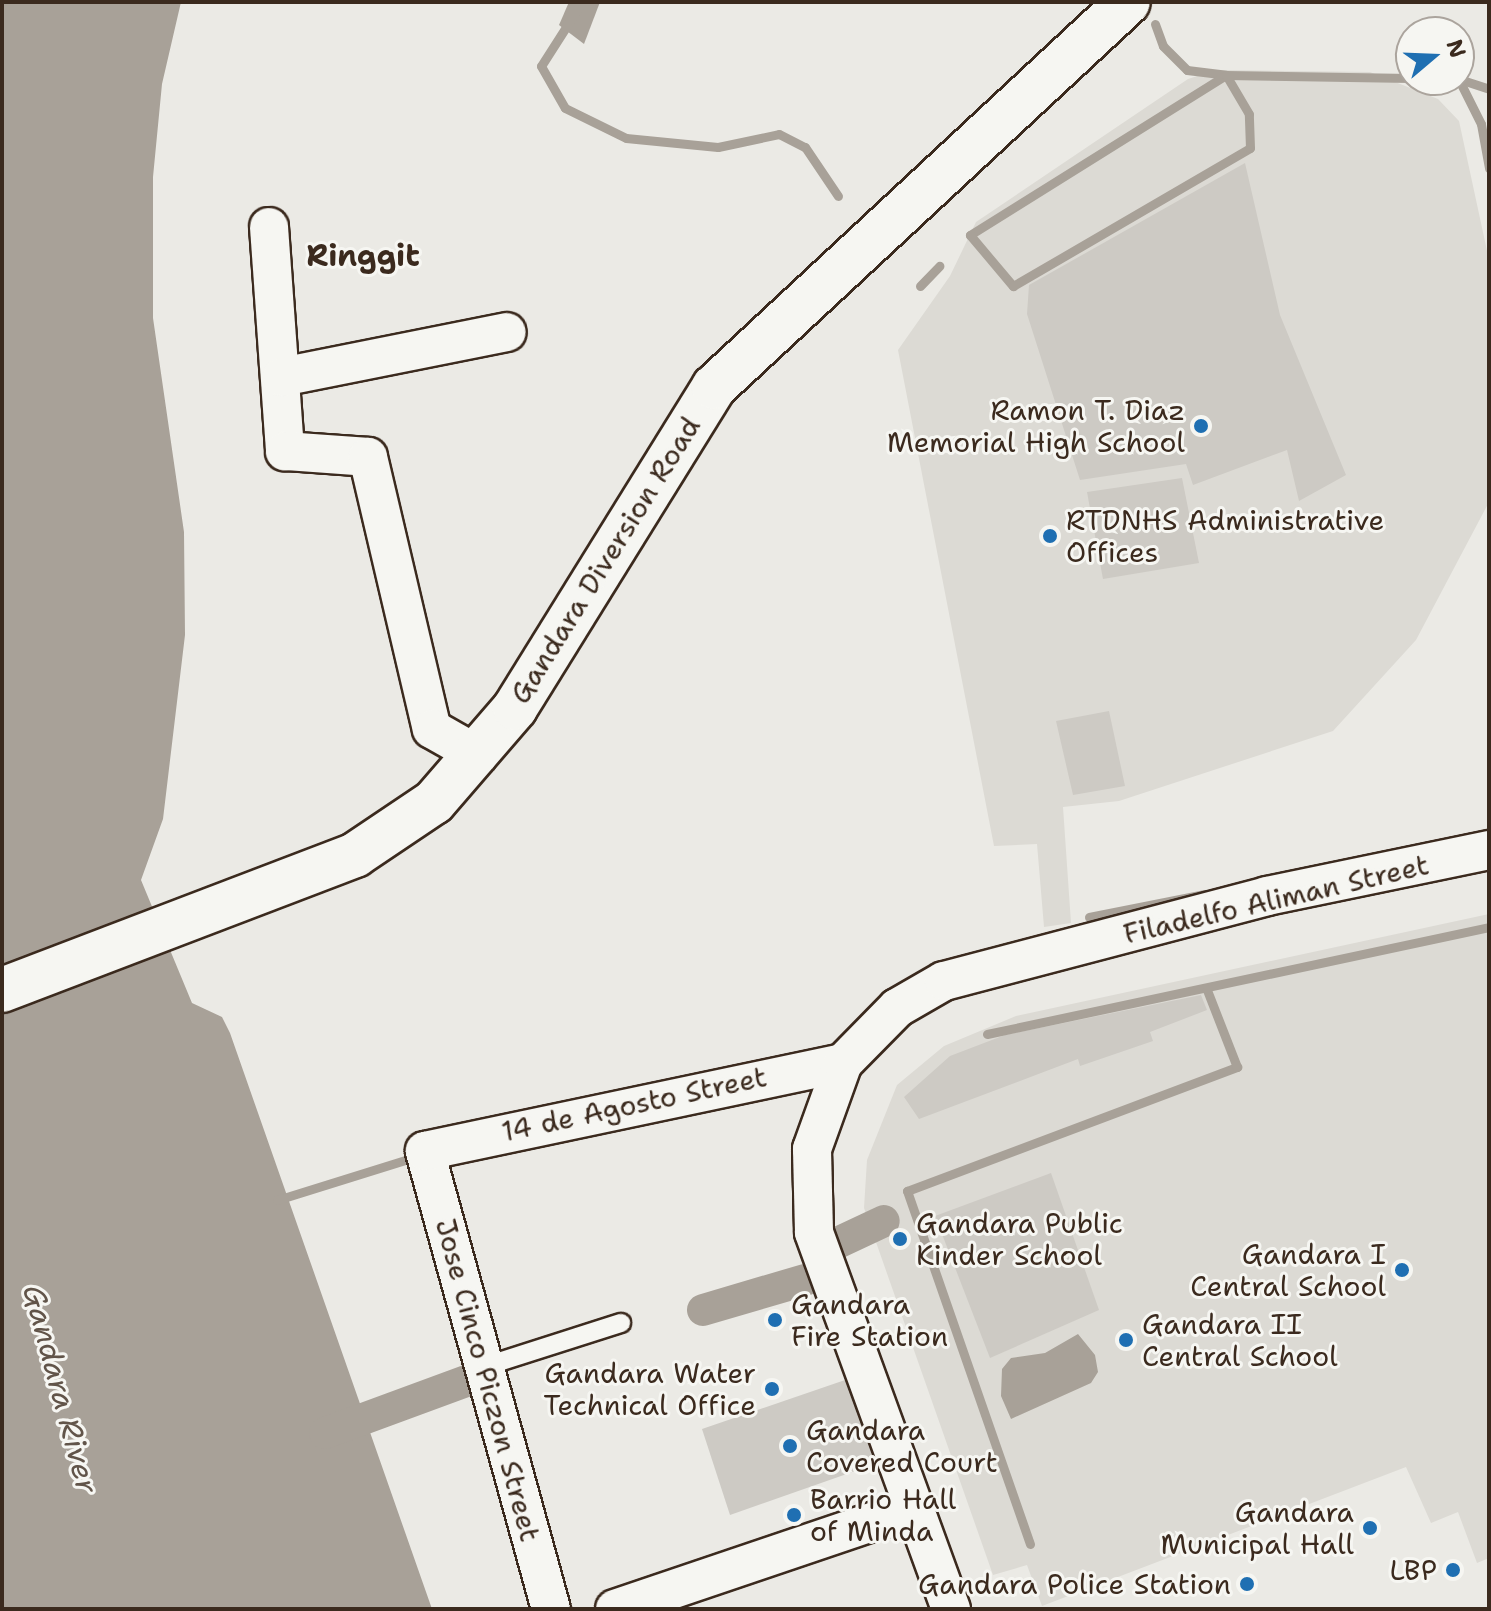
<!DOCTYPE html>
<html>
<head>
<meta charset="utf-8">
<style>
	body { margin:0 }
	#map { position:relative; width:1491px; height:1611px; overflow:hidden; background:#ebeae5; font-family:"Shantell Sans",sans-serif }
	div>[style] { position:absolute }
	.built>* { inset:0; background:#dcdad4 }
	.green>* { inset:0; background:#cdcac4 }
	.water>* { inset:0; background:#a8a198 }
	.stream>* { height:9px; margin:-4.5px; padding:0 4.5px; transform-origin:4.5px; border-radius:4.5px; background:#a8a198 }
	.canal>* { height:32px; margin:-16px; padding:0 16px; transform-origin:16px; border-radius:16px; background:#a8a198 }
	.roads { filter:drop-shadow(2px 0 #3b2a1e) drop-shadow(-2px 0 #3b2a1e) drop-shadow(0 2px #3b2a1e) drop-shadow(0 -2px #3b2a1e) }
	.service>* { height:18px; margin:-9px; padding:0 9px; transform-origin:9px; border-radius:9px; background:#f6f6f2 }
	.minor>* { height:38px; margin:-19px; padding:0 19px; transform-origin:19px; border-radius:19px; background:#f6f6f2 }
	.trunk>* { height:44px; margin:-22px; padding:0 22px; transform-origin:22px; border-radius:22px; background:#f6f6f2 }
	.dots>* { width:22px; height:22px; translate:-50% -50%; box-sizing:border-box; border:4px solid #f6f6f2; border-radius:50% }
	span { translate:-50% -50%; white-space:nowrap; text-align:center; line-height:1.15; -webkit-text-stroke:6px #f6f6f2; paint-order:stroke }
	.poi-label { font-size:28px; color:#3b2a1e }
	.right { translate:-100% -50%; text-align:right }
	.left { translate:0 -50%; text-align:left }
	.street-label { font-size:28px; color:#3b2a1e }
	.neighbourhood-label { font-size:30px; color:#3b2a1e; font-weight:700 }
	.water-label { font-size:30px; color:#615449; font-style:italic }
	.frame { position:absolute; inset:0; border:4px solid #3b2a1e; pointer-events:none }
	.north { position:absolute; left:1395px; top:16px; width:80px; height:80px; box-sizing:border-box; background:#f6f6f2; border:2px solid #aba49d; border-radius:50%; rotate:71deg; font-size:22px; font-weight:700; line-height:32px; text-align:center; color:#3b2a1e }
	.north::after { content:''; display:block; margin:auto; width:28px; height:36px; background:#1f6fb2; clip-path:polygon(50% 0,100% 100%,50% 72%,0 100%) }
</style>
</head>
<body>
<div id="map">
	<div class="built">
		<div style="clip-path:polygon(1216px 70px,1370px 72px,1438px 99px,1459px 121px,1489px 260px,1489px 502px,1416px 640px,1333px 731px,1119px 801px,1063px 807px,1071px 923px,1044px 927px,1037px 844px,994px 846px,898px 350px,950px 276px,976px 222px,1188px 79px)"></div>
		<div style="clip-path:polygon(1489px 914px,1489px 1558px,1477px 1563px,1458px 1512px,1431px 1523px,1406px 1467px,1042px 1606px,1027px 1565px,993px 1575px,864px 1208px,867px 1160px,897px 1085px,944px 1046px,1016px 1016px)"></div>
	</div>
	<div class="green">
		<div style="clip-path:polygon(1245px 163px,1280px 315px,1346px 475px,1299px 501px,1287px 450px,1193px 485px,1186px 464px,1080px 480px,1027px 314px,1029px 285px)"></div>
		<div style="clip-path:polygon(1182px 478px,1199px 563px,1103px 579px,1087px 492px)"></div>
		<div style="clip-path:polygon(1109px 711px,1125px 786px,1073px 795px,1056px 721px)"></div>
		<div style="clip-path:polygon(1201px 995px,1207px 1010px,1150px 1032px,1153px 1041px,1080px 1066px,1078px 1059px,919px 1119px,904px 1097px,950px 1056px,1005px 1035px)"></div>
		<div style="clip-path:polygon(1051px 1173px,1099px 1310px,990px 1358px,935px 1216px)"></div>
		<div style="clip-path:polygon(848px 1379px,878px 1463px,730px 1515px,702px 1429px)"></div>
	</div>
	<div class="water">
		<div style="clip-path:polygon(2px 2px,181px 2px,162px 84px,153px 177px,153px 318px,184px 532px,185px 635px,163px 819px,141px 880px,192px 1003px,222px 1017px,230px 1033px,432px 1609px,2px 1609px)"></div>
		<div style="clip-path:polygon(569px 2px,600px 2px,584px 44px,559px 25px)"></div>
		<div style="clip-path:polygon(1078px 1334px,1095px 1355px,1098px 1372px,1091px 1383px,1011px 1419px,1001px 1396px,1002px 1369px,1011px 1358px,1045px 1353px)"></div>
	</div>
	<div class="stream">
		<div style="left:582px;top:2px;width:76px;rotate:122.6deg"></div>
		<div style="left:541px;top:66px;width:48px;rotate:60.3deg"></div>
		<div style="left:565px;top:108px;width:68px;rotate:26.2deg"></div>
		<div style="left:626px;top:138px;width:92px;rotate:5.6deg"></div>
		<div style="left:718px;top:147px;width:62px;rotate:-12deg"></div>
		<div style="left:779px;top:134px;width:29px;rotate:27deg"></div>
		<div style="left:805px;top:147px;width:59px;rotate:56deg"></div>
		<div style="left:1155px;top:24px;width:23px;rotate:70deg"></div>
		<div style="left:1163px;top:46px;width:34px;rotate:45deg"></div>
		<div style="left:1187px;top:70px;width:39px;rotate:7deg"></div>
		<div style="left:1226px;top:75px;width:302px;rotate:148deg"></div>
		<div style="left:970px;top:235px;width:67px;rotate:49.9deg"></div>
		<div style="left:1013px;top:286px;width:274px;rotate:-30.2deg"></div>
		<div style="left:1250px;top:148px;width:34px;rotate:-92deg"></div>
		<div style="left:1249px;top:114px;width:45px;rotate:-120.5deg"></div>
		<div style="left:1226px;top:75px;width:185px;rotate:0.9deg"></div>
		<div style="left:1459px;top:79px;width:32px;rotate:18deg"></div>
		<div style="left:1459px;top:80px;width:49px;rotate:63.4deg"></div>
		<div style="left:1481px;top:124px;width:45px;rotate:79.7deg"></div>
		<div style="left:920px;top:286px;width:28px;rotate:-46deg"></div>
		<div style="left:1089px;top:917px;width:117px;rotate:-11.3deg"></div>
		<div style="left:987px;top:1034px;width:513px;rotate:-12.03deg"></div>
		<div style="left:277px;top:1200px;width:141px;rotate:-17.3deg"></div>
		<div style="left:1030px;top:1544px;width:374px;rotate:-109.2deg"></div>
		<div style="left:907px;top:1191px;width:353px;rotate:-20.6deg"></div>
		<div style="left:1237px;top:1067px;width:83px;rotate:-111.3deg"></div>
	</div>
	<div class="canal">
		<div style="left:833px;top:1245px;width:56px;rotate:-25.2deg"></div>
		<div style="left:703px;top:1310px;width:106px;rotate:-16.4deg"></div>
		<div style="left:325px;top:1433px;width:157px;rotate:-20.2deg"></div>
	</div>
	<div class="roads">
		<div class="service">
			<div style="left:483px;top:1367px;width:145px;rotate:-17.7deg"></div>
		</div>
		<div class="minor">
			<div style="left:269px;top:227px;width:225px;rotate:85.9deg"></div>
			<div style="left:285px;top:451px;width:83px;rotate:4.1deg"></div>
			<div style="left:368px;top:457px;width:279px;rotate:76.8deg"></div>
			<div style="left:432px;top:729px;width:53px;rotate:29.5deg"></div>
			<div style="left:282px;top:377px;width:229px;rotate:-11.3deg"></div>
			<div style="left:551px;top:1609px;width:475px;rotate:-105.4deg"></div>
			<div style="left:425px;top:1151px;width:427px;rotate:-11.9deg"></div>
			<div style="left:615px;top:1609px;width:316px;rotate:-18.7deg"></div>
			<div style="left:951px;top:1609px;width:401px;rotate:-110deg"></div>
			<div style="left:814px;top:1232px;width:83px;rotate:-91.4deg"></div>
			<div style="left:812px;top:1149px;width:91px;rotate:-70.2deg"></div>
			<div style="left:843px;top:1063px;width:77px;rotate:-45.5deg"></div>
			<div style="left:897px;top:1008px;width:54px;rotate:-29.9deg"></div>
			<div style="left:944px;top:981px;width:334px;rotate:-14.7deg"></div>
			<div style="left:1267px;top:896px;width:227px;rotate:-11.7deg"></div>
		</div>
		<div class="trunk">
			<div style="left:2px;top:990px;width:378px;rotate:-20.9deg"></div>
			<div style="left:355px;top:855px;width:95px;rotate:-33.9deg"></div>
			<div style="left:434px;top:802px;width:124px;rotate:-49.2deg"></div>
			<div style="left:515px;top:708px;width:378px;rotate:-58.2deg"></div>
			<div style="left:714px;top:387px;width:565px;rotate:-42.92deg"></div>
		</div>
	</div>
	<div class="dots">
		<div style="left:1201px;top:426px;background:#1f6fb2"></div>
		<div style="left:1050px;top:536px;background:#1f6fb2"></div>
		<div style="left:900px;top:1239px;background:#1f6fb2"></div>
		<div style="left:1402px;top:1270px;background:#1f6fb2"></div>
		<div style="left:775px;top:1320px;background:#1f6fb2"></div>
		<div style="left:1126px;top:1340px;background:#1f6fb2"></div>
		<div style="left:772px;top:1389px;background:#1f6fb2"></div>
		<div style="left:790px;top:1446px;background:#1f6fb2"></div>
		<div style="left:794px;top:1515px;background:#1f6fb2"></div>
		<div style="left:1370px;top:1528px;background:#1f6fb2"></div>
		<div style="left:1453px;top:1570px;background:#1f6fb2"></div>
		<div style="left:1247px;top:1584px;background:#1f6fb2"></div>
	</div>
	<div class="poi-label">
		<span class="right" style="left:1185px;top:426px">Ramon T. Diaz<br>Memorial High School</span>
		<span class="left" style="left:1066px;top:536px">RTDNHS Administrative<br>Offices</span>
		<span class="left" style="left:916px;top:1239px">Gandara Public<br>Kinder School</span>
		<span class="right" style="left:1386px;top:1270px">Gandara I<br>Central School</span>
		<span class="left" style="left:791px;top:1320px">Gandara<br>Fire Station</span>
		<span class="left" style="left:1142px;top:1340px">Gandara II<br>Central School</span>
		<span class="right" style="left:756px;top:1389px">Gandara Water<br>Technical Office</span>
		<span class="left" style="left:806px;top:1446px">Gandara<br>Covered Court</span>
		<span class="left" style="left:810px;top:1515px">Barrio Hall<br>of Minda</span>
		<span class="right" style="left:1354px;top:1528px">Gandara<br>Municipal Hall</span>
		<span class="right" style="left:1437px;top:1570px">LBP</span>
		<span class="right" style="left:1231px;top:1584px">Gandara Police Station</span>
	</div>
	<div class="street-label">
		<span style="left:605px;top:560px;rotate:-58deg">Gandara Diversion Road</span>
		<span style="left:1276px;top:899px;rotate:-13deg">Filadelfo Aliman Street</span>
		<span style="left:634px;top:1104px;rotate:-12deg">14 de Agosto Street</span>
		<span style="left:488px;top:1380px;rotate:75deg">Jose Cinco Piczon Street</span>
	</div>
	<div class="neighbourhood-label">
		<span style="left:363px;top:256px">Ringgit</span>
	</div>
	<div class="water-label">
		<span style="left:60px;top:1389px;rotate:75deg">Gandara River</span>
	</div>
	<div class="frame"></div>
	<div class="north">N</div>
</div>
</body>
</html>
